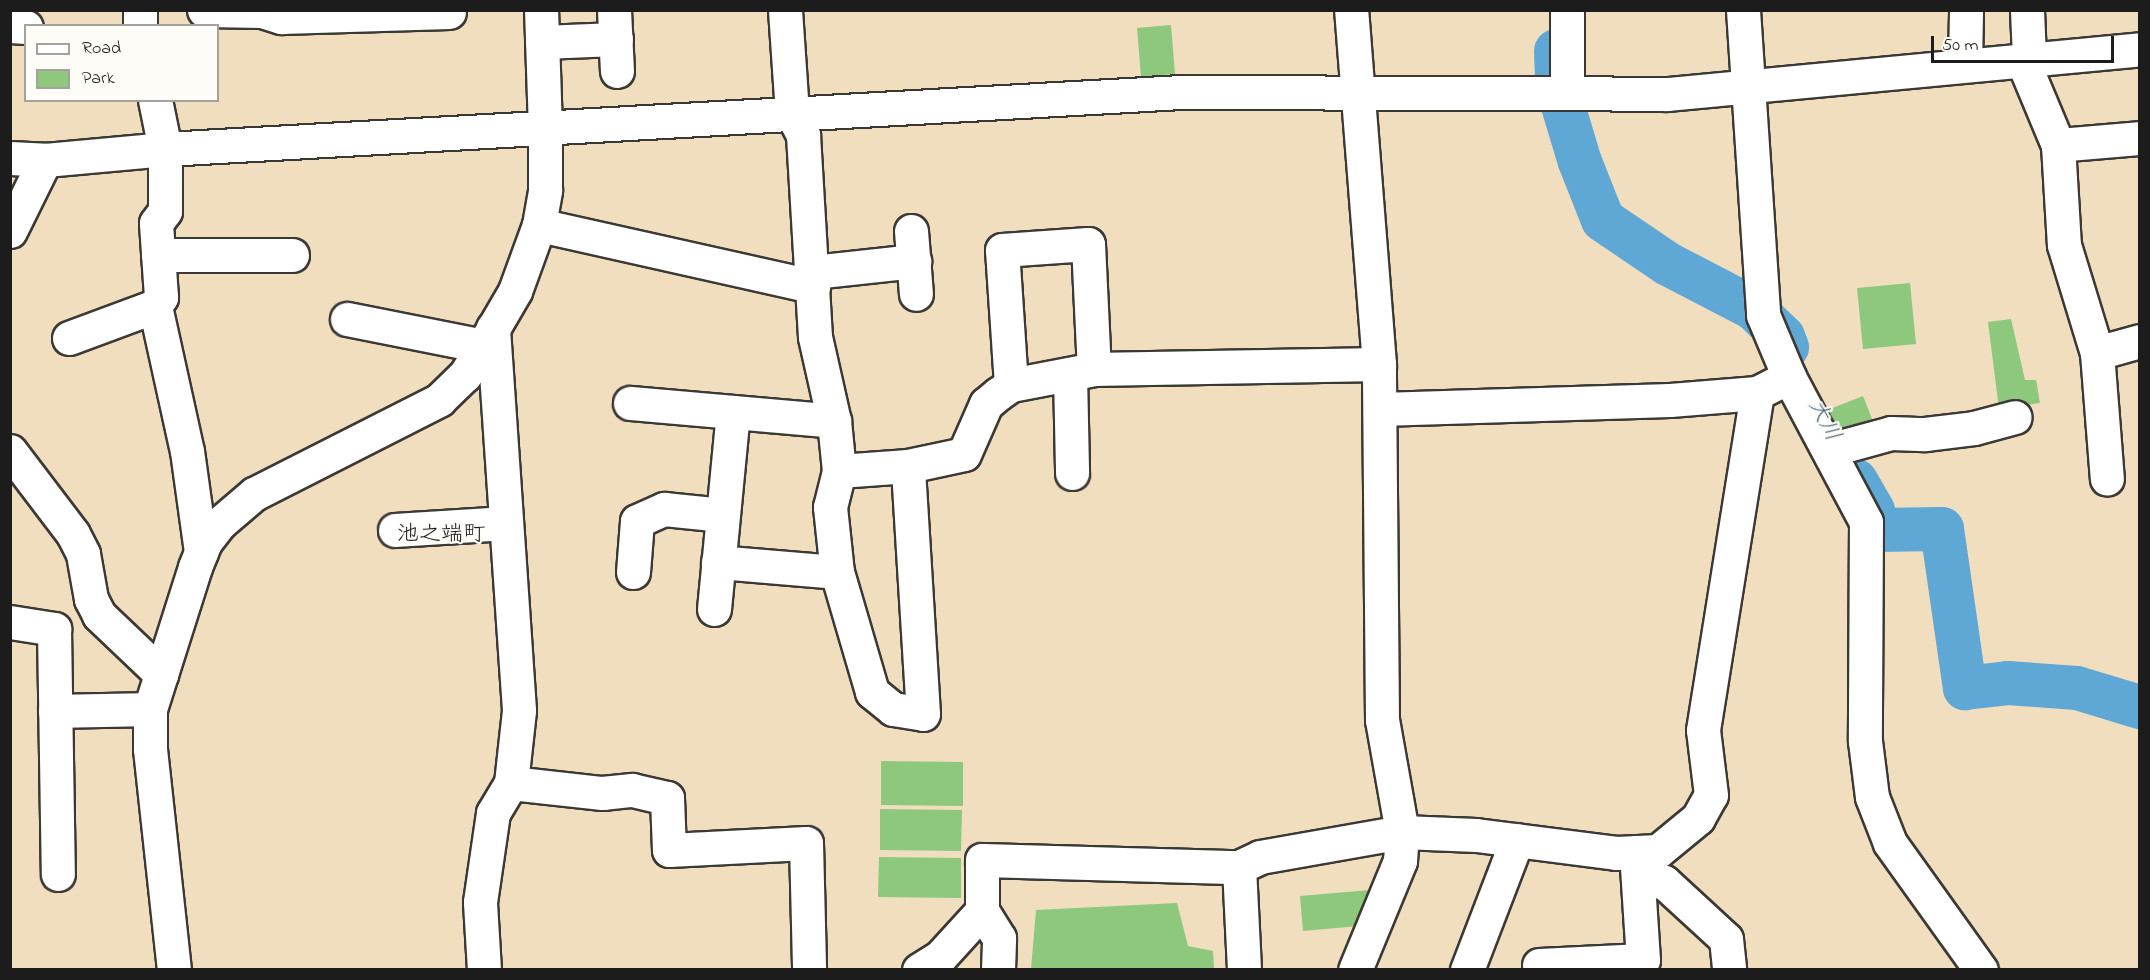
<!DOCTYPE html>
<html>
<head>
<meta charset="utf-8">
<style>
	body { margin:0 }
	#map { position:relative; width:2150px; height:980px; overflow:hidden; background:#f1debf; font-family:"Indie Flower","Klee One",sans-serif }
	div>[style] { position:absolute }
	.green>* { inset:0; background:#8dc87d }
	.river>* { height:44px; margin:-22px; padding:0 22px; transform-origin:22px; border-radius:22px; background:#5fa8d6 }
	.roads { filter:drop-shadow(2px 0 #3c3934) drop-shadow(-2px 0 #3c3934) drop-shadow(0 2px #3c3934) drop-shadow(0 -2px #3c3934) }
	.minor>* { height:33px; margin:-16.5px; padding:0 16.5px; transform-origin:16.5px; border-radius:16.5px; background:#fff }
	span { translate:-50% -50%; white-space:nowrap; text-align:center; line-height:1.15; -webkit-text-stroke:4.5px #fdfcf7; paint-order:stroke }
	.water-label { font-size:22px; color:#3a5b70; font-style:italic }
	.neighbourhood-label { font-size:22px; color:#1c1c1c }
	.frame { position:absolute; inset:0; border:12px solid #1c1c1c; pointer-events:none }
	.legend { position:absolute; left:24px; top:24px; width:195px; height:78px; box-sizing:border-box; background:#fdfcf7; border:2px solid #a3a29f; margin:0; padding:8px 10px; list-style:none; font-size:18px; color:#1c1c1c }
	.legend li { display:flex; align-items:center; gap:12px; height:30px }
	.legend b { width:30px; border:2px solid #a3a29f }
	.scale { position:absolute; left:1931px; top:36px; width:183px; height:27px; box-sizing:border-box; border:3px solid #1c1c1c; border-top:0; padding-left:8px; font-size:18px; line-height:21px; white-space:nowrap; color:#1c1c1c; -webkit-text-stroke:4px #fdfcf7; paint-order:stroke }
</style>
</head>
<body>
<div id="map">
	<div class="green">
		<div style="clip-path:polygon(1171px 25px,1175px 74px,1141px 77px,1137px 28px)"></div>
		<div style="clip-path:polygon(1910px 283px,1916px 344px,1863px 349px,1857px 288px)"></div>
		<div style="clip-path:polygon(2011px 319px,2025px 380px,2036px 380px,2040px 403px,1999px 409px,1988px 322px)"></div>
		<div style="clip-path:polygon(1863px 396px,1876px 429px,1838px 444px,1825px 411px)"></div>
		<div style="clip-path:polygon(881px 761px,963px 762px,963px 806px,881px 805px)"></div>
		<div style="clip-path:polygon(880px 809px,962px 810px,961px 851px,880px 850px)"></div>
		<div style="clip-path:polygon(879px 857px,961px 858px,961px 898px,878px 897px)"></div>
		<div style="clip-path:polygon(1370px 890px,1359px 926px,1303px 931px,1300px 896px)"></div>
		<div style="clip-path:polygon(1177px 903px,1188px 946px,1213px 951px,1214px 969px,1031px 969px,1036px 910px)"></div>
	</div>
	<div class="river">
		<div style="left:1556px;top:51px;width:35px;rotate:88deg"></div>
		<div style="left:1557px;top:86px;width:79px;rotate:73.2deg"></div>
		<div style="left:1580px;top:162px;width:62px;rotate:68.4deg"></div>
		<div style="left:1603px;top:220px;width:78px;rotate:34.1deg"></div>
		<div style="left:1668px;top:264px;width:96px;rotate:27.4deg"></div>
		<div style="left:1753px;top:308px;width:42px;rotate:44deg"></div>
		<div style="left:1783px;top:337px;width:11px;rotate:68deg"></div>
		<div style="left:1856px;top:481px;width:34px;rotate:60deg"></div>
		<div style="left:1873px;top:511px;width:19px;rotate:78deg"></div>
		<div style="left:1877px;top:530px;width:65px;rotate:-0.9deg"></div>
		<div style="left:1942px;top:529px;width:161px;rotate:81.8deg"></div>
		<div style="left:1965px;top:688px;width:43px;rotate:-6.6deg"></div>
		<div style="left:2008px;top:683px;width:69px;rotate:4.1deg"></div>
		<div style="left:2077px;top:688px;width:66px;rotate:16.8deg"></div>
	</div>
	<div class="roads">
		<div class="minor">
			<div style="left:140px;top:10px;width:16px;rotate:90deg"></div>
			<div style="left:204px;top:10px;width:58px;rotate:1deg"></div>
			<div style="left:262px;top:11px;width:20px;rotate:18deg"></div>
			<div style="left:281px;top:17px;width:168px;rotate:-1.7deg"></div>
			<div style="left:614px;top:10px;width:61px;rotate:87.2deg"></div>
			<div style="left:785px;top:10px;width:104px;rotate:86.1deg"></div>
			<div style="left:792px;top:114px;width:24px;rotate:62deg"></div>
			<div style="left:803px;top:135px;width:202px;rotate:86.6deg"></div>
			<div style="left:815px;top:337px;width:86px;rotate:77.3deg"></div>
			<div style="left:834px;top:421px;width:50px;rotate:84.3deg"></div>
			<div style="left:839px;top:471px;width:37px;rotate:104deg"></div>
			<div style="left:830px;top:507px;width:65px;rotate:83.9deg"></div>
			<div style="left:837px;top:572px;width:125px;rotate:73.7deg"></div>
			<div style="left:872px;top:692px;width:27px;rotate:39deg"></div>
			<div style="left:893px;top:709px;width:30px;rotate:9deg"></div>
			<div style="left:923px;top:714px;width:248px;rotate:-93.5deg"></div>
			<div style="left:1743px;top:10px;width:306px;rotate:86.2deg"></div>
			<div style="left:1763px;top:315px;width:67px;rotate:67.2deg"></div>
			<div style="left:1789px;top:377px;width:164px;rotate:62deg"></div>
			<div style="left:1866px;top:522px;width:219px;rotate:90.3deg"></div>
			<div style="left:1865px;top:741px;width:56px;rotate:82.9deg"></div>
			<div style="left:1872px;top:797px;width:49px;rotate:68.6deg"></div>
			<div style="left:1890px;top:843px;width:156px;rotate:54.4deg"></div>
			<div style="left:2027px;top:10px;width:48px;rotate:87.6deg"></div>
			<div style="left:10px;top:26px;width:16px;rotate:4deg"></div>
			<div style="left:542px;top:42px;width:74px;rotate:-2.3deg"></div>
			<div style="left:2022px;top:59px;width:93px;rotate:67.3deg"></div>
			<div style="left:2058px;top:145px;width:100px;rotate:86.6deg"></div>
			<div style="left:2064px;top:245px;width:113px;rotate:73deg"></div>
			<div style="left:2097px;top:353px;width:126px;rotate:85.5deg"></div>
			<div style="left:1965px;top:64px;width:54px;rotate:-88.9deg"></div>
			<div style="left:1567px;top:92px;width:82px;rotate:-90deg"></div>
			<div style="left:2058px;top:145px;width:82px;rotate:-4.9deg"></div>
			<div style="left:10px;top:158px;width:35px;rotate:3deg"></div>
			<div style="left:45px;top:160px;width:121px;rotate:-5.2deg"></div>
			<div style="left:165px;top:149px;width:1017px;rotate:-3.21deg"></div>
			<div style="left:1180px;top:92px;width:487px;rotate:0.2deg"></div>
			<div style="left:1667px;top:94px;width:475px;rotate:-5.4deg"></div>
			<div style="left:539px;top:225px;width:281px;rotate:12.6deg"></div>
			<div style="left:10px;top:231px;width:79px;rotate:-63.8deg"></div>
			<div style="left:911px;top:231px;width:63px;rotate:85.5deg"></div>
			<div style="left:158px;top:255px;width:134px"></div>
			<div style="left:813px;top:272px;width:102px;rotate:-6.2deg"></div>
			<div style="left:155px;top:306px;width:148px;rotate:77.6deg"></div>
			<div style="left:187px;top:451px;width:102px;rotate:82.1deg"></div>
			<div style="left:347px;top:319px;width:139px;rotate:11.2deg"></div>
			<div style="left:69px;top:338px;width:92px;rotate:-20.4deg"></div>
			<div style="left:155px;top:306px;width:11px;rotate:-56deg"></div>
			<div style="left:161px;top:297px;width:74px;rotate:-93.9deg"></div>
			<div style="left:156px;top:223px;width:15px;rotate:-53deg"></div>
			<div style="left:165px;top:211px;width:62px;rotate:-90deg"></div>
			<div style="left:165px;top:149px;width:50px;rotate:-101.5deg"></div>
			<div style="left:2097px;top:353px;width:45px;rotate:-15.6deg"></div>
			<div style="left:1070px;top:374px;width:99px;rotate:88.8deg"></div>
			<div style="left:1011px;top:385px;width:135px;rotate:-93.8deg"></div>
			<div style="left:1002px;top:250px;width:86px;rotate:-4deg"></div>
			<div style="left:1088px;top:244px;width:125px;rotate:87.3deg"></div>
			<div style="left:630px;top:403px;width:205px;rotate:5deg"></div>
			<div style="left:1380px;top:409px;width:290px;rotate:-1.8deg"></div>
			<div style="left:1670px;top:400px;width:87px;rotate:-4.6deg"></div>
			<div style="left:1829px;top:450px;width:64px;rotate:-15.3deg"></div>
			<div style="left:1891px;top:433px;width:34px;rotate:2deg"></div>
			<div style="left:1925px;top:434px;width:49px;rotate:-7deg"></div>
			<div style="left:1974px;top:428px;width:42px;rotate:-15deg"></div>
			<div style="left:10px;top:451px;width:104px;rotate:52.8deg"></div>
			<div style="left:73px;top:534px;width:22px;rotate:63deg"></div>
			<div style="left:83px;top:554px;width:46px;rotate:79.9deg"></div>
			<div style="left:91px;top:599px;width:18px;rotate:63deg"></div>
			<div style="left:99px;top:615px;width:86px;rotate:43.6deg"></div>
			<div style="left:839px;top:471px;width:69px;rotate:-4.1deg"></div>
			<div style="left:908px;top:466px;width:57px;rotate:-12.1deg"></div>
			<div style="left:964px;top:454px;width:55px;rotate:-66.3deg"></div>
			<div style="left:986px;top:404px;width:16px;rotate:-40deg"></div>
			<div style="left:998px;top:394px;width:16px;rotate:-35deg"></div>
			<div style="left:1011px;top:385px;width:85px;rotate:-10.9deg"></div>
			<div style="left:1094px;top:369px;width:285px;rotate:-1deg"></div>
			<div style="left:395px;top:530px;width:111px;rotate:-3.6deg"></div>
			<div style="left:718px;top:562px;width:119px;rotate:4.8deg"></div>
			<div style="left:633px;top:572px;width:51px;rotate:-85.5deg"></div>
			<div style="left:637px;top:521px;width:30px;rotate:-24deg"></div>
			<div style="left:664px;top:509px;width:59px;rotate:5.8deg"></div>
			<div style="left:714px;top:609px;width:198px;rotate:-84.5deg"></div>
			<div style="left:10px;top:622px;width:45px;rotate:9deg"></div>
			<div style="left:54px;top:629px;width:245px;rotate:89.1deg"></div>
			<div style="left:55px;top:711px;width:95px;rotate:-1.2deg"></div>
			<div style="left:511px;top:783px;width:92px;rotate:6.3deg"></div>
			<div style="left:602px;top:793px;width:30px;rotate:-6deg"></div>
			<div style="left:632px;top:790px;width:36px;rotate:13deg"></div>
			<div style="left:667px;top:798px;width:52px;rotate:87.8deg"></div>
			<div style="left:669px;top:850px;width:137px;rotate:-2.9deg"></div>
			<div style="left:806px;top:843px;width:127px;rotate:88.6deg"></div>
			<div style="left:1239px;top:867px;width:23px;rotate:-25deg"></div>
			<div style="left:1260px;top:857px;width:144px;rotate:-10deg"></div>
			<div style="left:1402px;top:832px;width:114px;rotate:-100.1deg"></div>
			<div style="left:1382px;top:720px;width:356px;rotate:-90.5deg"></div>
			<div style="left:1379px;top:364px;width:355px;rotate:-94.5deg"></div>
			<div style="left:1638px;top:880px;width:26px;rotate:4deg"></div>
			<div style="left:1664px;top:882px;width:84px;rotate:42.6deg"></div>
			<div style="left:1726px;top:939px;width:31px;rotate:84deg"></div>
			<div style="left:1539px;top:965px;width:104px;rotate:-2.8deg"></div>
			<div style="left:1643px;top:960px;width:108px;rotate:-93.7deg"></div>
			<div style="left:174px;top:970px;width:222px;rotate:-96.2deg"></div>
			<div style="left:150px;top:749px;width:40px;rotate:-90deg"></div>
			<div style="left:150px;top:709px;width:149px;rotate:-72.4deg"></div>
			<div style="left:195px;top:567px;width:27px;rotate:-68deg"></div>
			<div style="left:205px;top:542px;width:24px;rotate:-52deg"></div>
			<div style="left:220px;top:523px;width:45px;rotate:-40.5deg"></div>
			<div style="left:254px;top:494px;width:208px;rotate:-26.9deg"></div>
			<div style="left:439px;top:400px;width:36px;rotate:-44deg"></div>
			<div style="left:465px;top:375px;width:34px;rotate:-58deg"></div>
			<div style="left:483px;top:346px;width:64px;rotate:-59.8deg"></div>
			<div style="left:515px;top:291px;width:70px;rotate:-70deg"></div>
			<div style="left:539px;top:225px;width:36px;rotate:-80deg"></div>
			<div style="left:545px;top:190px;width:61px;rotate:-90deg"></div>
			<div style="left:545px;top:129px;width:119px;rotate:-91.9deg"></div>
			<div style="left:484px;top:970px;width:68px;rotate:-93.4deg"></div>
			<div style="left:480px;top:902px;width:90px;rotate:-81.7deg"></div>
			<div style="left:493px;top:813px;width:35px;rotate:-59deg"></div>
			<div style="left:511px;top:783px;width:73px;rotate:-83.7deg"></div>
			<div style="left:519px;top:710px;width:383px;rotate:-93.9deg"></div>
			<div style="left:919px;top:970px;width:25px;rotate:-32deg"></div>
			<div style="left:940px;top:957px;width:62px;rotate:-47.6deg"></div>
			<div style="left:998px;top:970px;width:32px;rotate:-88deg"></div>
			<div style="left:999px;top:938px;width:32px;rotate:-122deg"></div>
			<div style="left:982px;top:911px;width:51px;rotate:-90deg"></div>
			<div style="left:982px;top:860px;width:257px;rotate:1.6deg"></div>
			<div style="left:1239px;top:867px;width:103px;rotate:87.2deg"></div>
			<div style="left:1355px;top:970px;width:118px;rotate:-67.6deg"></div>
			<div style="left:1400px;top:861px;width:29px;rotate:-86deg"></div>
			<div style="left:1402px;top:832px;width:74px;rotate:2.3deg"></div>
			<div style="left:1476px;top:835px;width:141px;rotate:7.3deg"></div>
			<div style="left:1616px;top:853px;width:42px;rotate:-2.7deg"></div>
			<div style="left:1658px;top:851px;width:52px;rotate:-39.5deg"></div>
			<div style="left:1698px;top:818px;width:26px;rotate:-61deg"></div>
			<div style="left:1711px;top:795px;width:65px;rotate:-97deg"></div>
			<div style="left:1703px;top:730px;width:341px;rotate:-80.9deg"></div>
			<div style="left:1757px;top:393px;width:36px;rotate:-27deg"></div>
			<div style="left:1467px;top:970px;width:139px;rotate:-69deg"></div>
		</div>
	</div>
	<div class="water-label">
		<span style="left:1823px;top:421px;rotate:62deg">大川</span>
	</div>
	<div class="neighbourhood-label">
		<span style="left:441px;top:536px">池之端町</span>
	</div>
	<div class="frame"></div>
	<ul class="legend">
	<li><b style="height:8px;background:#fff"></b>Road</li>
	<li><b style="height:16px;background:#8dc87d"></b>Park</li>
	</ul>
	<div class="scale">50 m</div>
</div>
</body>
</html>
